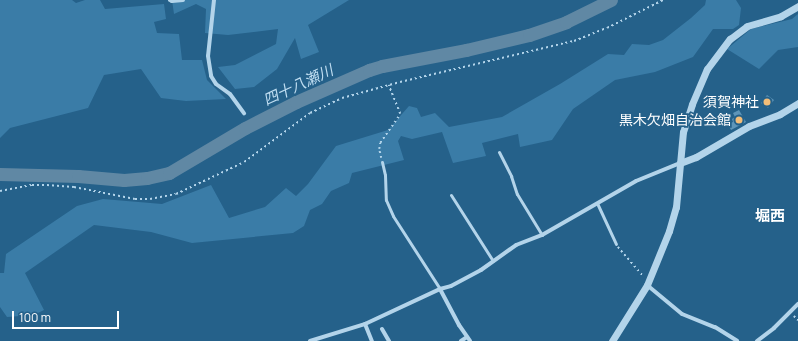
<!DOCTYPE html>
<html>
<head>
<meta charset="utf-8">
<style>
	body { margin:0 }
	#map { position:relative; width:798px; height:341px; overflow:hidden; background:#25618a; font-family:Manrope,"Noto Sans JP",sans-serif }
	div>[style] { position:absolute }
	.green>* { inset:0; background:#3a7ca7 }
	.river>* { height:13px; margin:-6.5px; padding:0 6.5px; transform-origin:6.5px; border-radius:6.5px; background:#6088a4 }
	.building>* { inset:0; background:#5e95b9 }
	.path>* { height:1.5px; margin-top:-0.75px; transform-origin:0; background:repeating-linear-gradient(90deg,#b3d4ea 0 2px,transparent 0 5px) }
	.service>* { height:3px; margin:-1.5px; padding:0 1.5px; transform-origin:1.5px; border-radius:1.5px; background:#b3d4ea }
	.minor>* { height:4px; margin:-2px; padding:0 2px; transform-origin:2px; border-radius:2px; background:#b3d4ea }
	.tertiary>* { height:7px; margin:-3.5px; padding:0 3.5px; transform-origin:3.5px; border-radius:3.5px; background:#b3d4ea }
	.dots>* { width:11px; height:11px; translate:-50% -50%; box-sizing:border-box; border:2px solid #25618a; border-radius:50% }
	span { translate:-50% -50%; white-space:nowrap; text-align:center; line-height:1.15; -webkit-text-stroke:3.5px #25618a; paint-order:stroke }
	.poi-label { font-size:14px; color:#fff }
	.right { translate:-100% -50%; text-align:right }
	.water-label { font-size:15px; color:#bfddf1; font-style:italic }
	.neighbourhood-label { font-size:15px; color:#fff; font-weight:700 }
	.scale { position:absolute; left:12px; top:311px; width:107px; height:18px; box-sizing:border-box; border:2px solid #fff; border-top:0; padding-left:5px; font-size:12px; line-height:14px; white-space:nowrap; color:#fff; -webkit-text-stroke:3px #25618a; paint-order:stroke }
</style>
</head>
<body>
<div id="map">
	<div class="green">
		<div style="clip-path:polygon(0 0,72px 0,76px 3px,85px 0,100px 0,105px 9px,164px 4px,166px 19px,154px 22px,157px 33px,179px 34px,182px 60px,202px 60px,207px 80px,226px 99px,186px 101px,161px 98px,141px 69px,104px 75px,88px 108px,10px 128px,0 138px)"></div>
		<div style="clip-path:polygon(172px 0,349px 0,308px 25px,319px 52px,301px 59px,295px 38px,277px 69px,254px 87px,235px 89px,218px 67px,235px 65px,276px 44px,278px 29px,228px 35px,205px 33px,206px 9px,196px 4px,174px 14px)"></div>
		<div style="clip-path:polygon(706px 0,736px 0,741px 8px,739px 25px,733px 29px,713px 29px,693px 57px,655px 72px,615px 80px,573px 109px,552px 140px,520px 147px,518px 134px,482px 143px,486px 156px,453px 163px,442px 132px,412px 139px,401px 136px,398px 141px,404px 160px,352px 173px,349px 183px,331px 191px,322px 204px,310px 210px,304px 226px,293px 233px,192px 243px,151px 232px,94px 225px,25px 273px,44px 310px,34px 315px,7px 317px,0 307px,0 273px,4px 273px,6px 254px,77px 206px,103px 199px,162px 204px,211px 185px,229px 218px,265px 207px,286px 188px,296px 196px,308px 184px,336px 146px,388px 130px,409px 106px,417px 108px,421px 117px,435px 113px,449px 127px,502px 117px,560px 84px,608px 54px,624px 55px,632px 44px,649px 45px,663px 40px,691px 18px,705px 5px)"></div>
		<div style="clip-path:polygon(798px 14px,798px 47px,778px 50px,759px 69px,727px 49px,751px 29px,792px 19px)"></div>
	</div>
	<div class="river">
		<div style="left:0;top:174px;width:78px;rotate:1.5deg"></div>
		<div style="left:78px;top:176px;width:46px;rotate:5deg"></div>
		<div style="left:124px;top:180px;width:23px;rotate:-5deg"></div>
		<div style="left:147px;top:178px;width:23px;rotate:-13deg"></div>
		<div style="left:169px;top:173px;width:88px;rotate:-30.6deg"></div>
		<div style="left:245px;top:128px;width:57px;rotate:-27deg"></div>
		<div style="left:296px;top:102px;width:80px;rotate:-23.7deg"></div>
		<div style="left:369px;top:70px;width:14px;rotate:-17deg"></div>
		<div style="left:382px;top:66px;width:86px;rotate:-10.8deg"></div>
		<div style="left:466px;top:50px;width:65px;rotate:-13.4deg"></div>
		<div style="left:529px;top:35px;width:39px;rotate:-19deg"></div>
		<div style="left:566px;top:22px;width:50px;rotate:-26.1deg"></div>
	</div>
	<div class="building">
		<div style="clip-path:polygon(767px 95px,774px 100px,768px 108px,761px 103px)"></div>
		<div style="clip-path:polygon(739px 110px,746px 122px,731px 130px,728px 124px,733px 122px,732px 119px,735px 117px,733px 113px)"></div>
	</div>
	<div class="path">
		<div style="left:381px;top:158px;width:9px;rotate:-103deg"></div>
		<div style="left:379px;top:149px;width:6px;rotate:-81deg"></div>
		<div style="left:380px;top:143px;width:35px;rotate:-55deg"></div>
		<div style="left:400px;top:114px;width:31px;rotate:-112deg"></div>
		<div style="left:0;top:191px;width:33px;rotate:-11deg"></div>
		<div style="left:32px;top:185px;width:15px"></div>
		<div style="left:47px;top:185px;width:27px;rotate:4deg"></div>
		<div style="left:74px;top:187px;width:62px;rotate:11.1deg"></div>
		<div style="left:135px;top:199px;width:15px"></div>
		<div style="left:150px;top:199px;width:26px;rotate:-11deg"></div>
		<div style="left:176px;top:194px;width:75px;rotate:-25.2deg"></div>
		<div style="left:244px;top:162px;width:82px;rotate:-36.6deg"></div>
		<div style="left:310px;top:113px;width:35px;rotate:-25deg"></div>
		<div style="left:342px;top:98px;width:60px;rotate:-15.4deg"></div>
		<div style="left:400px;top:82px;width:179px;rotate:-13.3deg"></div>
		<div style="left:574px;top:41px;width:35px;rotate:-22deg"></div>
		<div style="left:607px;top:28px;width:63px;rotate:-26.6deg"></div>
		<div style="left:618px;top:247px;width:38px;rotate:49deg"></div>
		<div style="left:794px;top:316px;width:6px;rotate:45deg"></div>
	</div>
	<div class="service">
		<div style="left:499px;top:152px;width:27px;rotate:63deg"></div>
		<div style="left:511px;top:176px;width:19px;rotate:72deg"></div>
		<div style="left:517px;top:194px;width:48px;rotate:58.6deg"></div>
		<div style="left:382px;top:162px;width:13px;rotate:77deg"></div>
		<div style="left:385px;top:175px;width:25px;rotate:88deg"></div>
		<div style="left:386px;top:200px;width:17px;rotate:66deg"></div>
		<div style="left:393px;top:216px;width:87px;rotate:57.2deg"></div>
		<div style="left:451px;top:195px;width:78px;rotate:57.5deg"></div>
		<div style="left:597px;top:203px;width:45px;rotate:65.1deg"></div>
	</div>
	<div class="minor">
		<div style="left:170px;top:0;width:2px;rotate:27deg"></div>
		<div style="left:172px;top:1px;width:11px;rotate:-5deg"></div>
		<div style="left:214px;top:0;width:56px;rotate:96.1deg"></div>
		<div style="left:208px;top:56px;width:20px;rotate:81deg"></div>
		<div style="left:211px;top:76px;width:9px;rotate:58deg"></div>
		<div style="left:216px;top:84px;width:17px;rotate:36deg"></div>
		<div style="left:230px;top:94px;width:24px;rotate:54deg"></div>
		<div style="left:647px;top:285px;width:45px;rotate:39.6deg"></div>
		<div style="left:682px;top:314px;width:35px;rotate:22deg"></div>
		<div style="left:715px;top:327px;width:26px;rotate:32deg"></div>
		<div style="left:440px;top:289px;width:41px;rotate:62.2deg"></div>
		<div style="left:459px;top:325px;width:19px;rotate:55deg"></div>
		<div style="left:365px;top:324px;width:18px;rotate:68deg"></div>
		<div style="left:382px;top:329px;width:14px;rotate:60deg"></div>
		<div style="left:310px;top:341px;width:58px;rotate:-17.2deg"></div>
		<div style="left:365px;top:324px;width:83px;rotate:-25deg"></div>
		<div style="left:440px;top:289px;width:11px;rotate:-15deg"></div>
		<div style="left:451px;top:286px;width:34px;rotate:-28deg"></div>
		<div style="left:481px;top:270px;width:43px;rotate:-35.5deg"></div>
		<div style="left:516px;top:245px;width:28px;rotate:-21deg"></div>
		<div style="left:542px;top:235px;width:108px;rotate:-29.9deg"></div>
		<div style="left:636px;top:181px;width:48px;rotate:-22.2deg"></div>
		<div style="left:461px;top:341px;width:7px;rotate:-34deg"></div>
		<div style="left:757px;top:341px;width:21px;rotate:-37deg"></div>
		<div style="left:774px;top:328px;width:34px;rotate:-45deg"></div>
	</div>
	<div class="tertiary">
		<div style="left:680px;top:163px;width:17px;rotate:-21deg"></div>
		<div style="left:696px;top:157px;width:61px;rotate:-30.3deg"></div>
		<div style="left:749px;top:126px;width:33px;rotate:-21deg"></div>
		<div style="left:780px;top:114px;width:21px;rotate:-31deg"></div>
		<div style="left:612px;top:341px;width:66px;rotate:-58deg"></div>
		<div style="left:647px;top:285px;width:58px;rotate:-67.8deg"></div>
		<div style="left:669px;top:231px;width:25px;rotate:-74deg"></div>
		<div style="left:676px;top:207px;width:75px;rotate:-84.7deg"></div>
		<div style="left:683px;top:132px;width:29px;rotate:-72deg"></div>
		<div style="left:692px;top:104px;width:38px;rotate:-67deg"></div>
		<div style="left:707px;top:69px;width:38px;rotate:-53deg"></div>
		<div style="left:730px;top:39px;width:21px;rotate:-37deg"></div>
		<div style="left:747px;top:26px;width:35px;rotate:-16deg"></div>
		<div style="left:781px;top:16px;width:20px;rotate:-30deg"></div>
	</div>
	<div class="dots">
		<div style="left:767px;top:102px;background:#f3bd78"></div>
		<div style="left:739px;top:120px;background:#f3bd78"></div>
	</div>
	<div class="poi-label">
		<span class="right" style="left:759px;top:102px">須賀神社</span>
		<span class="right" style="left:731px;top:120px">黒木欠畑自治会館</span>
	</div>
	<div class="water-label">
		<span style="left:298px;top:85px;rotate:-25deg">四十八瀬川</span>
	</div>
	<div class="neighbourhood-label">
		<span style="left:770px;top:216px">堀西</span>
	</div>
	<div class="scale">100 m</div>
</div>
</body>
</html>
